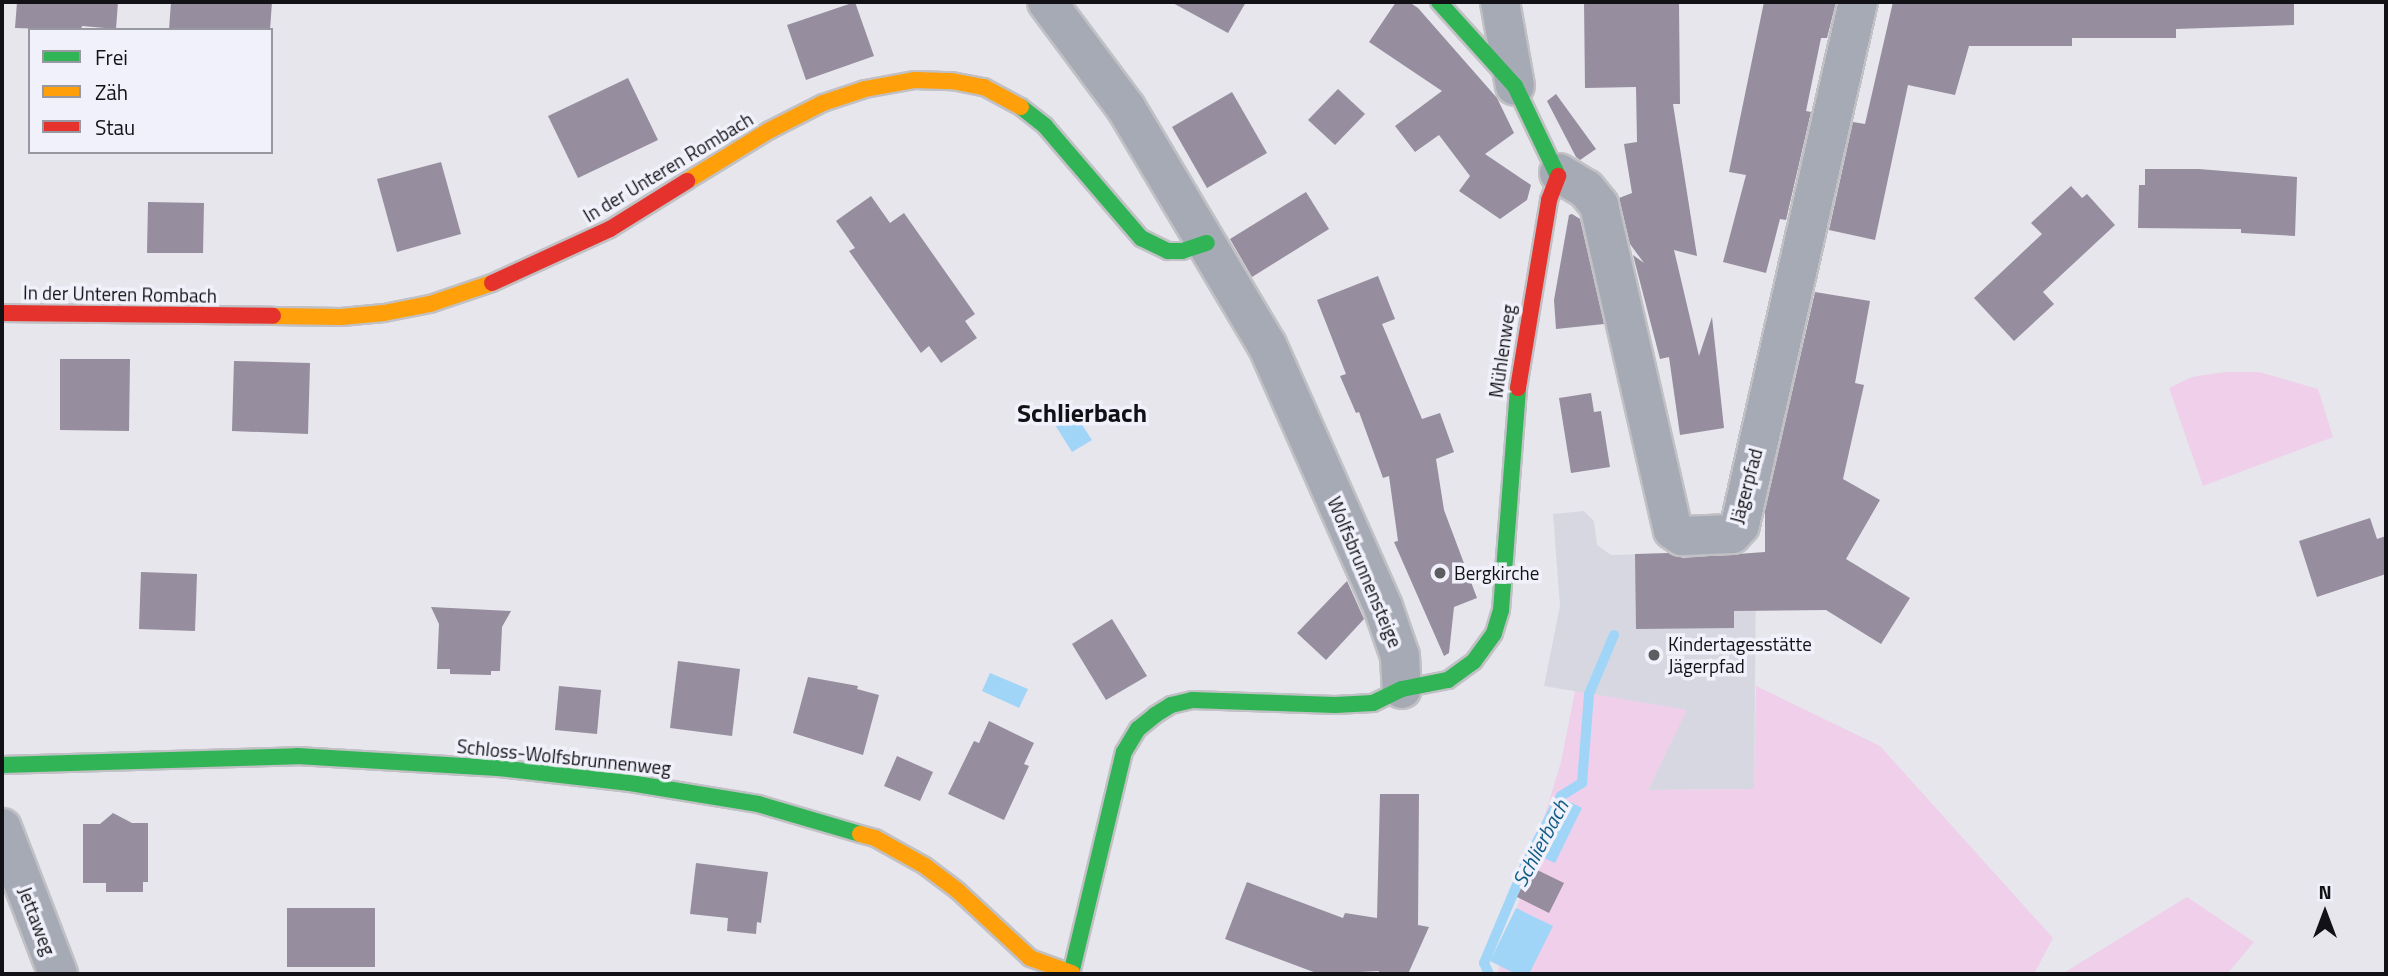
<!DOCTYPE html>
<html>
<head>
<meta charset="utf-8">
<style>
	body { margin:0 }
	#map { position:relative; width:2388px; height:976px; overflow:hidden; background:#e6e6ec; font-family:"Titillium Web",sans-serif }
	div>[style] { position:absolute }
	.built>* { inset:0; background:#d7d7e2 }
	.green>* { inset:0; background:#efcfea }
	.water>* { inset:0; background:#a1d5f8 }
	.stream>* { height:10px; margin:-5px; padding:0 5px; transform-origin:5px; border-radius:5px; background:#a1d5f8 }
	.building>* { inset:0; background:#968d9e }
	.roads { filter:drop-shadow(2px 0 #c1c1c5) drop-shadow(-2px 0 #c1c1c5) drop-shadow(0 2px #c1c1c5) drop-shadow(0 -2px #c1c1c5) }
	.street>* { height:38px; margin:-19px; padding:0 19px; transform-origin:19px; border-radius:19px; background:#a5aab5 }
	.fast>* { height:16px; margin:-8px; padding:0 8px; transform-origin:8px; border-radius:8px; background:#30b455 }
	.slow>* { height:16px; margin:-8px; padding:0 8px; transform-origin:8px; border-radius:8px; background:#ff9f0a }
	.jam>* { height:16px; margin:-8px; padding:0 8px; transform-origin:8px; border-radius:8px; background:#e5322d }
	.dots>* { width:19px; height:19px; translate:-50% -50%; box-sizing:border-box; border:4px solid #f1f1fc; border-radius:50% }
	span { translate:-50% -50%; white-space:nowrap; text-align:center; line-height:1.15; -webkit-text-stroke:7px #f1f1fc; paint-order:stroke }
	.street-label { font-size:19px; color:#121216 }
	.poi-label { font-size:19px; color:#121216 }
	.left { translate:0 -50%; text-align:left }
	.water-label { font-size:21px; color:#115d83; font-style:italic }
	.district-label { font-size:26px; color:#121216; font-weight:700 }
	.frame { position:absolute; inset:0; border:4px solid #121216; pointer-events:none }
	.legend { position:absolute; left:28px; top:28px; width:245px; height:126px; box-sizing:border-box; background:#f1f1fc; border:2px solid #9898a0; margin:0; padding:9px 12px; list-style:none; font-size:21px; color:#121216 }
	.legend li { display:flex; align-items:center; gap:14px; height:35px }
	.legend b { width:35px; border:2px solid #9898a0 }
	.north { position:absolute; left:2290px; top:878px; width:70px; height:70px; -webkit-text-stroke:5px #f1f1fc; paint-order:stroke; rotate:0deg; font-size:19px; font-weight:700; line-height:28px; text-align:center; color:#121216 }
	.north::after { content:''; display:block; margin:auto; width:24px; height:32px; background:#121216; clip-path:polygon(50% 0,100% 100%,50% 72%,0 100%) }
</style>
</head>
<body>
<div id="map">
	<div class="built">
		<div style="clip-path:polygon(1584px 511px,1594px 521px,1597px 545px,1611px 555px,1731px 552px,1732px 569px,1756px 569px,1754px 789px,1648px 790px,1686px 710px,1544px 686px,1560px 606px,1553px 514px)"></div>
	</div>
	<div class="green">
		<div style="clip-path:polygon(2225px 372px,2259px 372px,2318px 389px,2333px 437px,2203px 486px,2169px 388px,2192px 377px)"></div>
		<div style="clip-path:polygon(1756px 686px,1880px 746px,2053px 938px,2034px 974px,1497px 974px,1561px 762px,1575px 691px,1687px 710px,1648px 790px,1754px 789px)"></div>
		<div style="clip-path:polygon(2187px 897px,2254px 942px,2227px 974px,2062px 974px)"></div>
	</div>
	<div class="water">
		<div style="clip-path:polygon(1071px 408px,1092px 440px,1072px 452px,1052px 420px)"></div>
		<div style="clip-path:polygon(990px 673px,1028px 689px,1019px 708px,982px 691px)"></div>
		<div style="clip-path:polygon(1562px 798px,1582px 808px,1555px 863px,1535px 854px)"></div>
		<div style="clip-path:polygon(1516px 908px,1553px 926px,1529px 974px,1516px 974px,1490px 961px)"></div>
	</div>
	<div class="stream">
		<div style="left:1489px;top:974px;width:12px;rotate:-114deg"></div>
		<div style="left:1484px;top:963px;width:108px;rotate:-67.2deg"></div>
		<div style="left:1526px;top:863px;width:76px;rotate:-62.4deg"></div>
		<div style="left:1561px;top:796px;width:25px;rotate:-32deg"></div>
		<div style="left:1582px;top:783px;width:89px;rotate:-85.5deg"></div>
		<div style="left:1589px;top:694px;width:64px;rotate:-67deg"></div>
	</div>
	<div class="building">
		<div style="clip-path:polygon(17px 2px,118px 2px,116px 29px,82px 26px,81px 30px,15px 28px)"></div>
		<div style="clip-path:polygon(171px 2px,272px 2px,270px 30px,169px 30px)"></div>
		<div style="clip-path:polygon(855px 2px,874px 56px,806px 80px,787px 25px)"></div>
		<div style="clip-path:polygon(1171px 2px,1246px 2px,1228px 33px)"></div>
		<div style="clip-path:polygon(1396px 2px,1409px 2px,1418px 8px,1497px 98px,1514px 133px,1485px 154px,1531px 185px,1527px 200px,1500px 219px,1459px 191px,1470px 176px,1439px 135px,1415px 152px,1395px 126px,1442px 91px,1369px 42px)"></div>
		<div style="clip-path:polygon(1584px 2px,1679px 2px,1680px 104px,1673px 104px,1697px 256px,1674px 250px,1699px 356px,1712px 317px,1724px 428px,1680px 435px,1669px 357px,1660px 359px,1633px 255px,1644px 263px,1630px 244px,1619px 198px,1632px 193px,1624px 144px,1637px 142px,1636px 87px,1585px 88px)"></div>
		<div style="clip-path:polygon(1764px 2px,1836px 2px,1827px 38px,1821px 38px,1806px 111px,1811px 112px,1786px 220px,1780px 219px,1766px 273px,1723px 262px,1746px 175px,1729px 172px)"></div>
		<div style="clip-path:polygon(1893px 2px,2294px 2px,2294px 25px,2176px 29px,2176px 38px,2072px 38px,2072px 46px,1969px 46px,1955px 95px,1908px 85px,1875px 240px,1829px 230px,1853px 122px,1865px 124px)"></div>
		<div style="clip-path:polygon(628px 78px,658px 140px,578px 178px,548px 116px)"></div>
		<div style="clip-path:polygon(1338px 89px,1365px 114px,1335px 145px,1308px 120px)"></div>
		<div style="clip-path:polygon(1232px 92px,1267px 153px,1207px 188px,1172px 127px)"></div>
		<div style="clip-path:polygon(1556px 94px,1596px 149px,1580px 160px,1576px 157px,1547px 101px)"></div>
		<div style="clip-path:polygon(441px 162px,461px 234px,397px 252px,377px 179px)"></div>
		<div style="clip-path:polygon(2145px 169px,2199px 169px,2297px 177px,2295px 236px,2241px 233px,2241px 229px,2138px 228px,2139px 185px,2145px 185px)"></div>
		<div style="clip-path:polygon(2071px 186px,2082px 198px,2087px 194px,2115px 225px,2043px 292px,2054px 304px,2014px 341px,1974px 298px,2042px 234px,2031px 223px)"></div>
		<div style="clip-path:polygon(1306px 192px,1329px 229px,1252px 277px,1230px 239px)"></div>
		<div style="clip-path:polygon(871px 196px,890px 223px,904px 213px,975px 314px,965px 321px,977px 338px,941px 363px,929px 346px,921px 353px,849px 251px,855px 248px,836px 221px)"></div>
		<div style="clip-path:polygon(148px 202px,204px 203px,203px 253px,147px 253px)"></div>
		<div style="clip-path:polygon(1572px 214px,1580px 219px,1604px 324px,1556px 329px,1554px 300px,1569px 215px)"></div>
		<div style="clip-path:polygon(1378px 276px,1395px 319px,1382px 324px,1422px 419px,1440px 413px,1454px 452px,1436px 459px,1444px 510px,1477px 598px,1454px 607px,1449px 653px,1444px 656px,1394px 542px,1398px 541px,1389px 476px,1383px 478px,1359px 412px,1356px 413px,1340px 376px,1346px 374px,1317px 300px)"></div>
		<div style="clip-path:polygon(1815px 292px,1870px 301px,1855px 383px,1864px 385px,1843px 479px,1880px 500px,1846px 559px,1910px 598px,1881px 644px,1826px 610px,1734px 611px,1734px 628px,1636px 629px,1635px 554px,1669px 553px,1683px 558px,1765px 552px,1765px 511px)"></div>
		<div style="clip-path:polygon(60px 359px,130px 359px,129px 431px,60px 430px)"></div>
		<div style="clip-path:polygon(234px 361px,310px 363px,308px 434px,232px 431px)"></div>
		<div style="clip-path:polygon(1591px 393px,1594px 412px,1601px 411px,1610px 467px,1571px 473px,1559px 398px)"></div>
		<div style="clip-path:polygon(2370px 518px,2377px 539px,2386px 536px,2386px 574px,2317px 597px,2299px 541px)"></div>
		<div style="clip-path:polygon(141px 572px,197px 574px,195px 631px,139px 629px)"></div>
		<div style="clip-path:polygon(1347px 581px,1364px 619px,1326px 660px,1297px 633px)"></div>
		<div style="clip-path:polygon(431px 607px,511px 611px,502px 627px,500px 671px,491px 671px,491px 675px,450px 674px,450px 669px,437px 669px,439px 624px)"></div>
		<div style="clip-path:polygon(1112px 619px,1147px 676px,1106px 700px,1072px 644px)"></div>
		<div style="clip-path:polygon(678px 661px,740px 669px,732px 736px,670px 728px)"></div>
		<div style="clip-path:polygon(808px 677px,858px 686px,857px 689px,879px 695px,863px 755px,793px 733px)"></div>
		<div style="clip-path:polygon(559px 686px,601px 690px,597px 734px,555px 730px)"></div>
		<div style="clip-path:polygon(989px 721px,1034px 743px,1024px 764px,1029px 766px,1004px 820px,948px 794px,974px 741px,979px 743px)"></div>
		<div style="clip-path:polygon(897px 756px,933px 772px,920px 801px,884px 786px)"></div>
		<div style="clip-path:polygon(1380px 794px,1419px 794px,1418px 925px,1429px 927px,1408px 974px,1378px 974px,1379px 971px,1319px 974px,1225px 939px,1247px 882px,1343px 918px,1345px 913px,1377px 918px)"></div>
		<div style="clip-path:polygon(113px 813px,132px 823px,148px 823px,148px 882px,143px 882px,143px 892px,106px 892px,106px 883px,83px 883px,83px 824px,100px 824px)"></div>
		<div style="clip-path:polygon(696px 863px,768px 872px,761px 923px,757px 922px,756px 934px,727px 931px,728px 918px,690px 914px)"></div>
		<div style="clip-path:polygon(1531px 867px,1564px 883px,1549px 913px,1517px 897px)"></div>
		<div style="clip-path:polygon(287px 908px,375px 908px,375px 967px,287px 967px)"></div>
	</div>
	<div class="roads">
		<div class="street">
			<div style="left:1047px;top:2px;width:132px;rotate:53.3deg"></div>
			<div style="left:1126px;top:108px;width:276px;rotate:59.3deg"></div>
			<div style="left:1267px;top:345px;width:287px;rotate:66.1deg"></div>
			<div style="left:1383px;top:607px;width:52px;rotate:70.9deg"></div>
			<div style="left:1400px;top:656px;width:33px;rotate:87deg"></div>
			<div style="left:1500px;top:2px;width:85px;rotate:79.9deg"></div>
			<div style="left:1559px;top:173px;width:31px;rotate:31deg"></div>
			<div style="left:1586px;top:189px;width:21px;rotate:51deg"></div>
			<div style="left:1599px;top:205px;width:333px;rotate:77.2deg"></div>
			<div style="left:1673px;top:530px;width:11px;rotate:34deg"></div>
			<div style="left:1682px;top:536px;width:50px;rotate:-2.3deg"></div>
			<div style="left:1732px;top:534px;width:12px;rotate:-48deg"></div>
			<div style="left:1740px;top:525px;width:536px;rotate:-77.29deg"></div>
			<div style="left:2px;top:828px;width:156px;rotate:69deg"></div>
		</div>
		<div class="fast">
			<div style="left:1439px;top:2px;width:113px;rotate:47.9deg"></div>
			<div style="left:1515px;top:86px;width:100px;rotate:64.5deg"></div>
			<div style="left:1021px;top:107px;width:31px;rotate:38deg"></div>
			<div style="left:1045px;top:126px;width:148px;rotate:49.4deg"></div>
			<div style="left:1141px;top:238px;width:30px;rotate:26deg"></div>
			<div style="left:1168px;top:251px;width:14px"></div>
			<div style="left:1182px;top:251px;width:26px;rotate:-18deg"></div>
			<div style="left:2px;top:765px;width:295px;rotate:-1.7deg"></div>
			<div style="left:297px;top:756px;width:201px;rotate:3.4deg"></div>
			<div style="left:498px;top:768px;width:133px;rotate:6.5deg"></div>
			<div style="left:630px;top:783px;width:130px;rotate:9.3deg"></div>
			<div style="left:758px;top:804px;width:106px;rotate:16.4deg"></div>
			<div style="left:1071px;top:974px;width:228px;rotate:-76.6deg"></div>
			<div style="left:1124px;top:752px;width:27px;rotate:-59deg"></div>
			<div style="left:1138px;top:729px;width:22px;rotate:-39deg"></div>
			<div style="left:1155px;top:715px;width:19px;rotate:-32deg"></div>
			<div style="left:1171px;top:705px;width:22px;rotate:-13deg"></div>
			<div style="left:1192px;top:700px;width:143px;rotate:2deg"></div>
			<div style="left:1335px;top:705px;width:38px;rotate:-3deg"></div>
			<div style="left:1373px;top:703px;width:32px;rotate:-26deg"></div>
			<div style="left:1402px;top:689px;width:47px;rotate:-11.1deg"></div>
			<div style="left:1448px;top:680px;width:32px;rotate:-36deg"></div>
			<div style="left:1474px;top:661px;width:34px;rotate:-54deg"></div>
			<div style="left:1494px;top:633px;width:24px;rotate:-73deg"></div>
			<div style="left:1501px;top:610px;width:223px;rotate:-85.6deg"></div>
		</div>
		<div class="slow">
			<div style="left:687px;top:181px;width:97px;rotate:-31.6deg"></div>
			<div style="left:770px;top:130px;width:59px;rotate:-27deg"></div>
			<div style="left:823px;top:103px;width:44px;rotate:-18.4deg"></div>
			<div style="left:865px;top:89px;width:51px;rotate:-10.2deg"></div>
			<div style="left:915px;top:80px;width:37px;rotate:2deg"></div>
			<div style="left:952px;top:81px;width:33px;rotate:11deg"></div>
			<div style="left:984px;top:87px;width:42px;rotate:28.4deg"></div>
			<div style="left:273px;top:316px;width:68px;rotate:0.8deg"></div>
			<div style="left:341px;top:317px;width:43px;rotate:-5.3deg"></div>
			<div style="left:384px;top:313px;width:47px;rotate:-11.1deg"></div>
			<div style="left:430px;top:304px;width:65px;rotate:-18.7deg"></div>
			<div style="left:860px;top:834px;width:16px;rotate:15deg"></div>
			<div style="left:875px;top:838px;width:57px;rotate:29.2deg"></div>
			<div style="left:925px;top:866px;width:41px;rotate:37.1deg"></div>
			<div style="left:958px;top:891px;width:98px;rotate:42.9deg"></div>
			<div style="left:1030px;top:958px;width:45px;rotate:19.7deg"></div>
		</div>
		<div class="jam">
			<div style="left:492px;top:283px;width:130px;rotate:-24.6deg"></div>
			<div style="left:610px;top:229px;width:91px;rotate:-31.9deg"></div>
			<div style="left:2px;top:313px;width:271px;rotate:0.6deg"></div>
			<div style="left:1518px;top:388px;width:191px;rotate:-80.6deg"></div>
			<div style="left:1549px;top:200px;width:26px;rotate:-69deg"></div>
		</div>
	</div>
	<div class="dots">
		<div style="left:1440px;top:573px;background:#5c5c61"></div>
		<div style="left:1654px;top:655px;background:#5c5c61"></div>
	</div>
	<div class="street-label">
		<span style="left:668px;top:167px;rotate:-31deg">In der Unteren Rombach</span>
		<span style="left:120px;top:294px;rotate:1deg">In der Unteren Rombach</span>
		<span style="left:1502px;top:351px;rotate:-82deg">Mühlenweg</span>
		<span style="left:1746px;top:486px;rotate:-75deg">Jägerpfad</span>
		<span style="left:1365px;top:572px;rotate:67deg">Wolfsbrunnensteige</span>
		<span style="left:564px;top:757px;rotate:6deg">Schloss-Wolfsbrunnenweg</span>
		<span style="left:37px;top:921px;rotate:69deg">Jettaweg</span>
	</div>
	<div class="poi-label">
		<span class="left" style="left:1454px;top:573px">Bergkirche</span>
		<span class="left" style="left:1668px;top:655px">Kindertagesstätte<br>Jägerpfad</span>
	</div>
	<div class="water-label">
		<span style="left:1540px;top:843px;rotate:-62deg">Schlierbach</span>
	</div>
	<div class="district-label">
		<span style="left:1082px;top:413px">Schlierbach</span>
	</div>
	<div class="frame"></div>
	<ul class="legend">
	<li><b style="height:9px;background:#30b455"></b>Frei</li>
	<li><b style="height:9px;background:#ff9f0a"></b>Zäh</li>
	<li><b style="height:9px;background:#e5322d"></b>Stau</li>
	</ul>
	<div class="north">N</div>
</div>
</body>
</html>
